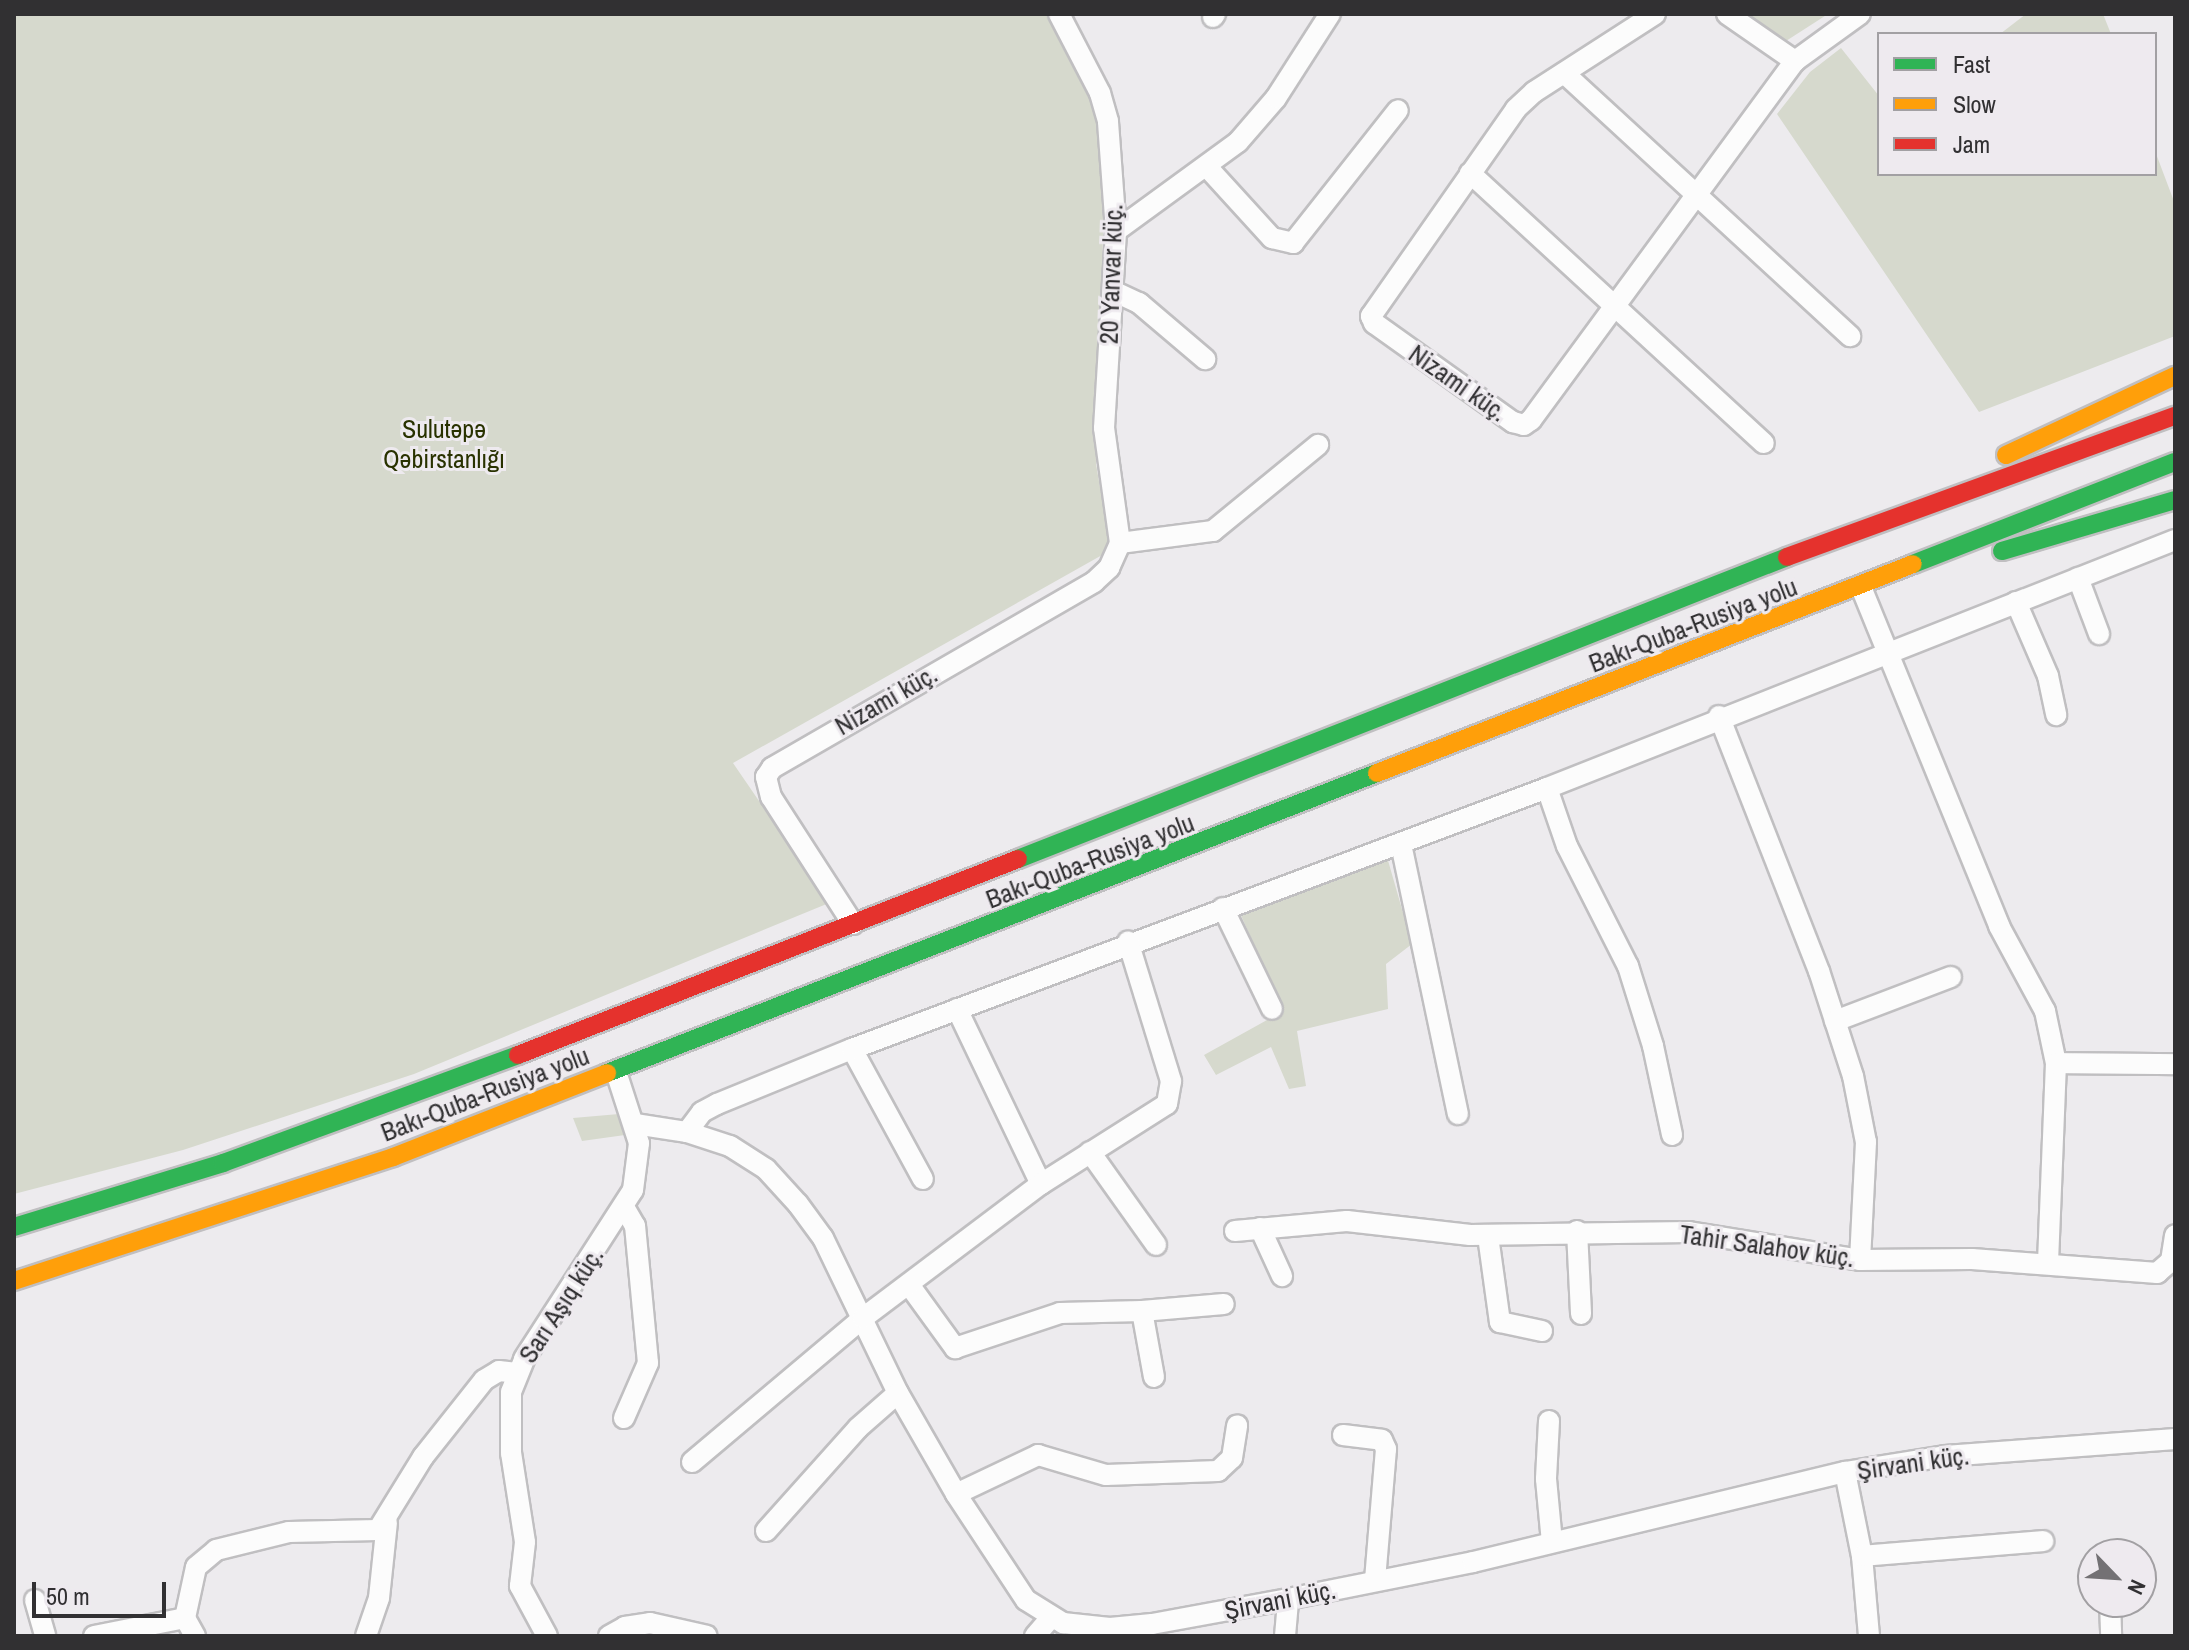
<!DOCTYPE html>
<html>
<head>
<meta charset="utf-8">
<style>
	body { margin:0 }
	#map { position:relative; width:2189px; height:1650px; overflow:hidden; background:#edebee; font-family:"Archivo Narrow",sans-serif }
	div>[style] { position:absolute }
	.green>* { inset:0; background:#d6d9cd }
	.roads { filter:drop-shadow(2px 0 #c0bfc1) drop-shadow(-2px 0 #c0bfc1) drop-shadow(0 2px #c0bfc1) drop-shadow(0 -2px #c0bfc1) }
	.street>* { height:20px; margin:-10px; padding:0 10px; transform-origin:10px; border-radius:10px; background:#fcfcfc }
	.fast>* { height:18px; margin:-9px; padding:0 9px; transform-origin:9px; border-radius:9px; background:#30b455 }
	.slow>* { height:18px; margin:-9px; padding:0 9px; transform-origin:9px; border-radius:9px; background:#ff9f0a }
	.jam>* { height:18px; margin:-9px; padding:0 9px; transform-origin:9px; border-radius:9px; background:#e5322d }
	span { translate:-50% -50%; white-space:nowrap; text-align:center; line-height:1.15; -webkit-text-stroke:6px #eeeaef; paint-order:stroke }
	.street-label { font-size:26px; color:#313032 }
	.park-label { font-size:26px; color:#293200 }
	.frame { position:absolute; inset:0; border:16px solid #313032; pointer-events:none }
	.legend { position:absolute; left:1877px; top:32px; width:280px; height:144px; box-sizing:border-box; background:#eeeaef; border:2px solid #a2a0a3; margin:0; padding:10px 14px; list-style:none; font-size:24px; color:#313032 }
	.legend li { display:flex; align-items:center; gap:16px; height:40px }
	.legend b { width:40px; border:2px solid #a2a0a3 }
	.north { position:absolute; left:2077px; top:1538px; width:80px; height:80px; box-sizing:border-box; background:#eeeaef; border:2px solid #a2a0a3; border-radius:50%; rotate:115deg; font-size:22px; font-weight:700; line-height:32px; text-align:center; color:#313032 }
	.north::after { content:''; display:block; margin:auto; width:28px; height:36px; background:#737174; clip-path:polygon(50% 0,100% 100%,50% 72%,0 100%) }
	.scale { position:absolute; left:32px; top:1582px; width:134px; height:36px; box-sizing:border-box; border:4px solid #313032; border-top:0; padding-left:10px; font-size:24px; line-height:28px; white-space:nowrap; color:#313032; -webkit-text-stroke:6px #eeeaef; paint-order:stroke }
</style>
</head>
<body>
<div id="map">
	<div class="green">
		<div style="clip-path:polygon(14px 14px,1051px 14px,1096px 100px,1105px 174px,1096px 464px,1111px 550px,733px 763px,829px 903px,414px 1074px,183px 1150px,14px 1194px)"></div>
		<div style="clip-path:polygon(1748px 14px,1828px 14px,1786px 41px)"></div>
		<div style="clip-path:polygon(2026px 14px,2103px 14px,2111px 34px,2000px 34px)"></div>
		<div style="clip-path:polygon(1841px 48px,1879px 96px,1879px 174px,2155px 174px,2155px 151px,2175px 204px,2175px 336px,1979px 412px,1777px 114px,1810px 72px)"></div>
		<div style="clip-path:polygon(1387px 857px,1412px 944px,1386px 964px,1388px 1009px,1297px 1031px,1306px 1086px,1289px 1089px,1271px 1047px,1216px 1075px,1204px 1055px,1283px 1011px,1240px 913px)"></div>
		<div style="clip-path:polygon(619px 1114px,625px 1135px,582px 1141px,573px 1118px)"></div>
	</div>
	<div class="roads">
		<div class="street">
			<div style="left:1655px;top:14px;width:144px;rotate:147.2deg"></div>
			<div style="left:1534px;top:92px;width:25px;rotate:137deg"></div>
			<div style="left:1516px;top:109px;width:253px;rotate:125deg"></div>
			<div style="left:1371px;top:316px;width:8px;rotate:67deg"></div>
			<div style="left:1374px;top:323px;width:171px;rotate:35.5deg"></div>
			<div style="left:1513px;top:422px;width:11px;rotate:15deg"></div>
			<div style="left:1524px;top:425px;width:9px;rotate:-36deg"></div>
			<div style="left:1531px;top:420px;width:446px;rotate:-53.7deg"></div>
			<div style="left:1795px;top:61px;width:80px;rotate:-35.9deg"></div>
			<div style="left:1727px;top:14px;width:83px;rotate:34.7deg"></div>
			<div style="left:1213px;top:17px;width:4px;rotate:-56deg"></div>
			<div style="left:1564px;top:73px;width:389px;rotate:42.6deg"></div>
			<div style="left:1208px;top:168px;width:95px;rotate:47.6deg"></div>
			<div style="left:1272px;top:238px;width:22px;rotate:13deg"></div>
			<div style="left:1293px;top:243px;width:169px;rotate:-51.7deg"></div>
			<div style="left:1470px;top:173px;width:399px;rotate:42.6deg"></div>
			<div style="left:1116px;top:231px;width:151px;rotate:-36.1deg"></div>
			<div style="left:1238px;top:142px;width:58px;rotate:-49.2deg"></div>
			<div style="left:1276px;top:98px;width:100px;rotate:-57.3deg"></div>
			<div style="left:1113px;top:291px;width:29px;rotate:25deg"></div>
			<div style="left:1139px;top:303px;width:87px;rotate:40.3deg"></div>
			<div style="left:1120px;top:543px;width:94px;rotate:-7.4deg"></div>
			<div style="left:1213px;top:531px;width:136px;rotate:-39.3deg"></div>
			<div style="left:2078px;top:578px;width:60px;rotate:69.4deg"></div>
			<div style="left:1861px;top:587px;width:366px;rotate:67.8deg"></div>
			<div style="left:1999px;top:926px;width:97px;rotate:61.6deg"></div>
			<div style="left:2045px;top:1011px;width:53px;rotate:78.1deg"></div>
			<div style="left:2056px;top:1063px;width:200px;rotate:92.3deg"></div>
			<div style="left:2016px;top:602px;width:81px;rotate:66.6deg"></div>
			<div style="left:2048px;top:676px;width:40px;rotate:78deg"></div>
			<div style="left:1719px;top:716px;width:274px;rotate:68.6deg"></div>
			<div style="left:1819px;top:971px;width:110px;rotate:72.1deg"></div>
			<div style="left:1853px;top:1076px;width:67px;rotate:78.9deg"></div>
			<div style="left:1866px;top:1142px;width:118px;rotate:92.9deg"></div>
			<div style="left:1547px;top:788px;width:61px;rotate:71deg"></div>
			<div style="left:1567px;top:846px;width:135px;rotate:63.1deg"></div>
			<div style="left:1628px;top:966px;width:84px;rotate:72.6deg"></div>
			<div style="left:1653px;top:1046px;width:91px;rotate:77.9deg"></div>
			<div style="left:1401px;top:844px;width:276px;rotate:78.1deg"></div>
			<div style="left:1223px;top:908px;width:112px;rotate:64.1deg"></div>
			<div style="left:853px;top:924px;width:151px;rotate:-122.8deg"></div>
			<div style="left:771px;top:797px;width:21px;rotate:-104deg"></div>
			<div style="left:766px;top:777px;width:11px;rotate:-56deg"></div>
			<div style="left:772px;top:768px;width:372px;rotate:-30deg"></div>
			<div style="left:1094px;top:582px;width:21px;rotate:-43deg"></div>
			<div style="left:1109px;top:568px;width:27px;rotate:-66deg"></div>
			<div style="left:1120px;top:543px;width:116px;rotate:-97.9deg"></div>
			<div style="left:1104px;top:428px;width:197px;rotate:-86.5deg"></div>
			<div style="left:1116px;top:231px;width:110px;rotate:-94.2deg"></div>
			<div style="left:1108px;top:121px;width:29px;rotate:-106deg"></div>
			<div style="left:1100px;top:93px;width:89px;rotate:-117.4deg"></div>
			<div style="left:957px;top:1009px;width:194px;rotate:64.4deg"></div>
			<div style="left:1835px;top:1021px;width:124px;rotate:-20.8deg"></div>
			<div style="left:852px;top:1049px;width:148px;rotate:61.4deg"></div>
			<div style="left:2056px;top:1063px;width:119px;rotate:0.5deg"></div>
			<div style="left:635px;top:1124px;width:53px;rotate:8.7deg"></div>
			<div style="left:687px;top:1132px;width:45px;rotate:18deg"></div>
			<div style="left:730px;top:1146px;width:43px;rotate:32.6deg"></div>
			<div style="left:766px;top:1169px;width:47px;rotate:47.6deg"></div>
			<div style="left:798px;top:1204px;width:42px;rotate:53.7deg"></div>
			<div style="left:823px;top:1238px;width:172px;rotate:64.2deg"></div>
			<div style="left:898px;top:1393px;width:116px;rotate:60.1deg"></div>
			<div style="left:956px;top:1494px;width:127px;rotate:56.6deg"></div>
			<div style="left:1026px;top:1600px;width:44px;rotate:31.9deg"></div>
			<div style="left:1063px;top:1623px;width:47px;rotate:6.1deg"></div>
			<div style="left:1110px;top:1628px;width:42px;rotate:-5.4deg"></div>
			<div style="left:1152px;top:1624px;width:138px;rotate:-10.4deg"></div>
			<div style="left:1288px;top:1599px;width:189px;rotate:-11.3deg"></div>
			<div style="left:1473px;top:1562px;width:383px;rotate:-13.6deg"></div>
			<div style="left:1845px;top:1472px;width:101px;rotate:-9.1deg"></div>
			<div style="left:1945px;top:1456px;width:231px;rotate:-4.2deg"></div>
			<div style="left:687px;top:1132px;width:25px;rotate:-53deg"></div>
			<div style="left:702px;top:1112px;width:17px;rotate:-28deg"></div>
			<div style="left:717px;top:1104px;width:146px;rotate:-22.2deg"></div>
			<div style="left:852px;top:1049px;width:742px;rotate:-20.58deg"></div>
			<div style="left:1547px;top:788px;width:675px;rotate:-21.55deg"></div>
			<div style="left:1090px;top:1152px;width:114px;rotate:54.6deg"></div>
			<div style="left:1260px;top:1228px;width:53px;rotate:65.4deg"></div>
			<div style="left:1235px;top:1231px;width:112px;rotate:-5.1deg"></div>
			<div style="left:1347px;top:1221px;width:124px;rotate:6.5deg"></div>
			<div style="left:1470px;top:1235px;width:219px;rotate:-0.8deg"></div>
			<div style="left:1689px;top:1232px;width:173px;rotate:9.3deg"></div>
			<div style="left:1860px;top:1260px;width:112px;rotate:-0.5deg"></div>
			<div style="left:1972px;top:1259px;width:186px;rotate:4.3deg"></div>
			<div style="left:2157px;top:1273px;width:18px;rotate:-41deg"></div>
			<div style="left:2171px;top:1261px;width:26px;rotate:-81deg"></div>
			<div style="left:1577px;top:1231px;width:83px;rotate:87.2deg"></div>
			<div style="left:1488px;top:1236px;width:87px;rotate:82.1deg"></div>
			<div style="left:1500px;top:1322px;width:43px;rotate:12.1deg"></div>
			<div style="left:910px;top:1286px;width:77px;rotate:54deg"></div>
			<div style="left:955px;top:1348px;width:111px;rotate:-18.4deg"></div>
			<div style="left:1060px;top:1313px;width:82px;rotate:-1.4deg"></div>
			<div style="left:1142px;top:1311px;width:67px;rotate:79.7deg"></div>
			<div style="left:1142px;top:1311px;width:82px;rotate:-4.9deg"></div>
			<div style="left:624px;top:1418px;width:60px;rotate:-66.4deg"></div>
			<div style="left:648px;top:1363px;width:138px;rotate:-95.4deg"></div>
			<div style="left:635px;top:1226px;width:22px;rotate:-120deg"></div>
			<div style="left:1549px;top:1421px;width:58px;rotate:93deg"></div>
			<div style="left:1546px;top:1479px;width:63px;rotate:84.6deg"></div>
			<div style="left:1343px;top:1435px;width:39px;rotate:7deg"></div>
			<div style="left:1382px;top:1440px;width:10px;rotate:66deg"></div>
			<div style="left:1386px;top:1449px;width:132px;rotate:94.8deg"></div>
			<div style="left:692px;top:1462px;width:224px;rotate:-40.1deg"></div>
			<div style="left:863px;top:1318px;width:223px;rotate:-37deg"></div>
			<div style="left:1041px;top:1184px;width:149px;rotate:-32.4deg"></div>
			<div style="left:1167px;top:1104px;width:23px;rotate:-80deg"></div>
			<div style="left:1171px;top:1081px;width:146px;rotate:-107.1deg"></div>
			<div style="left:1845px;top:1472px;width:86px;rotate:78.6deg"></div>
			<div style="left:1862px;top:1556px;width:80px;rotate:85deg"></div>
			<div style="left:956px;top:1494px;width:91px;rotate:-25.4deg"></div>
			<div style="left:1038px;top:1455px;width:71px;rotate:16.4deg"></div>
			<div style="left:1106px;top:1475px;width:112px;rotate:-2deg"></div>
			<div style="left:1218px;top:1471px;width:19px;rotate:-43deg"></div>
			<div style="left:1232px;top:1458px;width:33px;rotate:-81deg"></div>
			<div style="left:766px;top:1531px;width:138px;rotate:-48.2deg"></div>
			<div style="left:858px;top:1428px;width:53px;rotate:-41.2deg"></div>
			<div style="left:1862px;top:1556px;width:182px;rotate:-4.7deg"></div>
			<div style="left:35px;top:1600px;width:37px;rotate:74deg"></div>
			<div style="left:2110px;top:1602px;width:34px;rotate:88deg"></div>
			<div style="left:185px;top:1618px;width:52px;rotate:-77.8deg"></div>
			<div style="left:196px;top:1567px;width:26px;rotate:-40deg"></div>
			<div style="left:216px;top:1550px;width:75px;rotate:-13.9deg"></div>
			<div style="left:289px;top:1532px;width:89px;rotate:-1.3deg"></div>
			<div style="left:378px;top:1530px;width:86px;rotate:-58.3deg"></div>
			<div style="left:423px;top:1457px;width:98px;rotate:-51.6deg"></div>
			<div style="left:484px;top:1380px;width:17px;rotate:-31deg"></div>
			<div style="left:499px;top:1371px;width:18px;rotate:6deg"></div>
			<div style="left:185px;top:1618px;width:21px;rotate:61deg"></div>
			<div style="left:94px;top:1636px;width:93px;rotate:-11.2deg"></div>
			<div style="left:366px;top:1636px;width:40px;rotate:-71.1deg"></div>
			<div style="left:379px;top:1598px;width:76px;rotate:-84deg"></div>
			<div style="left:547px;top:1636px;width:57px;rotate:-118.4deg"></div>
			<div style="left:520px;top:1586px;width:44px;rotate:-83.5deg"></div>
			<div style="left:525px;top:1542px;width:90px;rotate:-98.9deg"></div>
			<div style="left:511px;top:1453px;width:61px;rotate:-90deg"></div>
			<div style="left:511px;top:1392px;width:35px;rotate:-68deg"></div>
			<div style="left:524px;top:1359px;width:201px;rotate:-57.2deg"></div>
			<div style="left:633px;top:1190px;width:47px;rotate:-82.7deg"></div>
			<div style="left:639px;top:1143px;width:75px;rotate:-107.9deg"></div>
			<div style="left:609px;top:1636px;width:18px;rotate:-29deg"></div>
			<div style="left:625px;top:1627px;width:25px;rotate:-9deg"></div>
			<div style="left:650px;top:1623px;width:58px;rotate:12.8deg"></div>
			<div style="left:1035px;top:1636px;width:23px;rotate:-49deg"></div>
			<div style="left:1285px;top:1636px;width:37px;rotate:-85deg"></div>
		</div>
		<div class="fast">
			<div style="left:2002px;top:551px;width:180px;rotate:-16.4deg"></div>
			<div style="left:1913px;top:564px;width:281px;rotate:-21.3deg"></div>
			<div style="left:1018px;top:859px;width:826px;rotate:-21.44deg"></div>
			<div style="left:607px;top:1073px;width:826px;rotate:-21.29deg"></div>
			<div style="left:14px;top:1227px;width:219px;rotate:-17deg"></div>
			<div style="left:223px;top:1163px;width:314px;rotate:-20.1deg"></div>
		</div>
		<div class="slow">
			<div style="left:2006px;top:455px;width:187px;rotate:-25.1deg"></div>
			<div style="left:1377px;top:773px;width:575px;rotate:-21.3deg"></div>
			<div style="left:14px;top:1281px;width:399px;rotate:-18.1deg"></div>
			<div style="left:393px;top:1157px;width:230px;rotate:-21.4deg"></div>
		</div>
		<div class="jam">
			<div style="left:1787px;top:557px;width:413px;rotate:-20deg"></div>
			<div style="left:518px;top:1055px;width:537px;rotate:-21.41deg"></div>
		</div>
	</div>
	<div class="street-label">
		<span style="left:1111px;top:274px;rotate:-88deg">20 Yanvar küç.</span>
		<span style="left:1458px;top:383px;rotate:35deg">Nizami küç.</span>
		<span style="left:1693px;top:625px;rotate:-21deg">Bakı-Quba-Rusiya yolu</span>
		<span style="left:886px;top:700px;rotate:-30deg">Nizami küç.</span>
		<span style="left:1090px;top:861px;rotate:-21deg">Bakı-Quba-Rusiya yolu</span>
		<span style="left:485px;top:1094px;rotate:-21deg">Bakı-Quba-Rusiya yolu</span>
		<span style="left:1767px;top:1246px;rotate:8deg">Tahir Salahov küç.</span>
		<span style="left:561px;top:1305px;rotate:-57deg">Sarı Aşıq küç.</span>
		<span style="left:1913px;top:1463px;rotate:-8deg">Şirvani küç.</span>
		<span style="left:1280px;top:1600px;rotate:-11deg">Şirvani küç.</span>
	</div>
	<div class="park-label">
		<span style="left:444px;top:444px">Sulutəpə<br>Qəbirstanlığı</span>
	</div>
	<div class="frame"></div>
	<ul class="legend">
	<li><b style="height:10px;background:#30b455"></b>Fast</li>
	<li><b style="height:10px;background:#ff9f0a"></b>Slow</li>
	<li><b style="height:10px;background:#e5322d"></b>Jam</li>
	</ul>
	<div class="north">N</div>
	<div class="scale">50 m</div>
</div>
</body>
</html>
